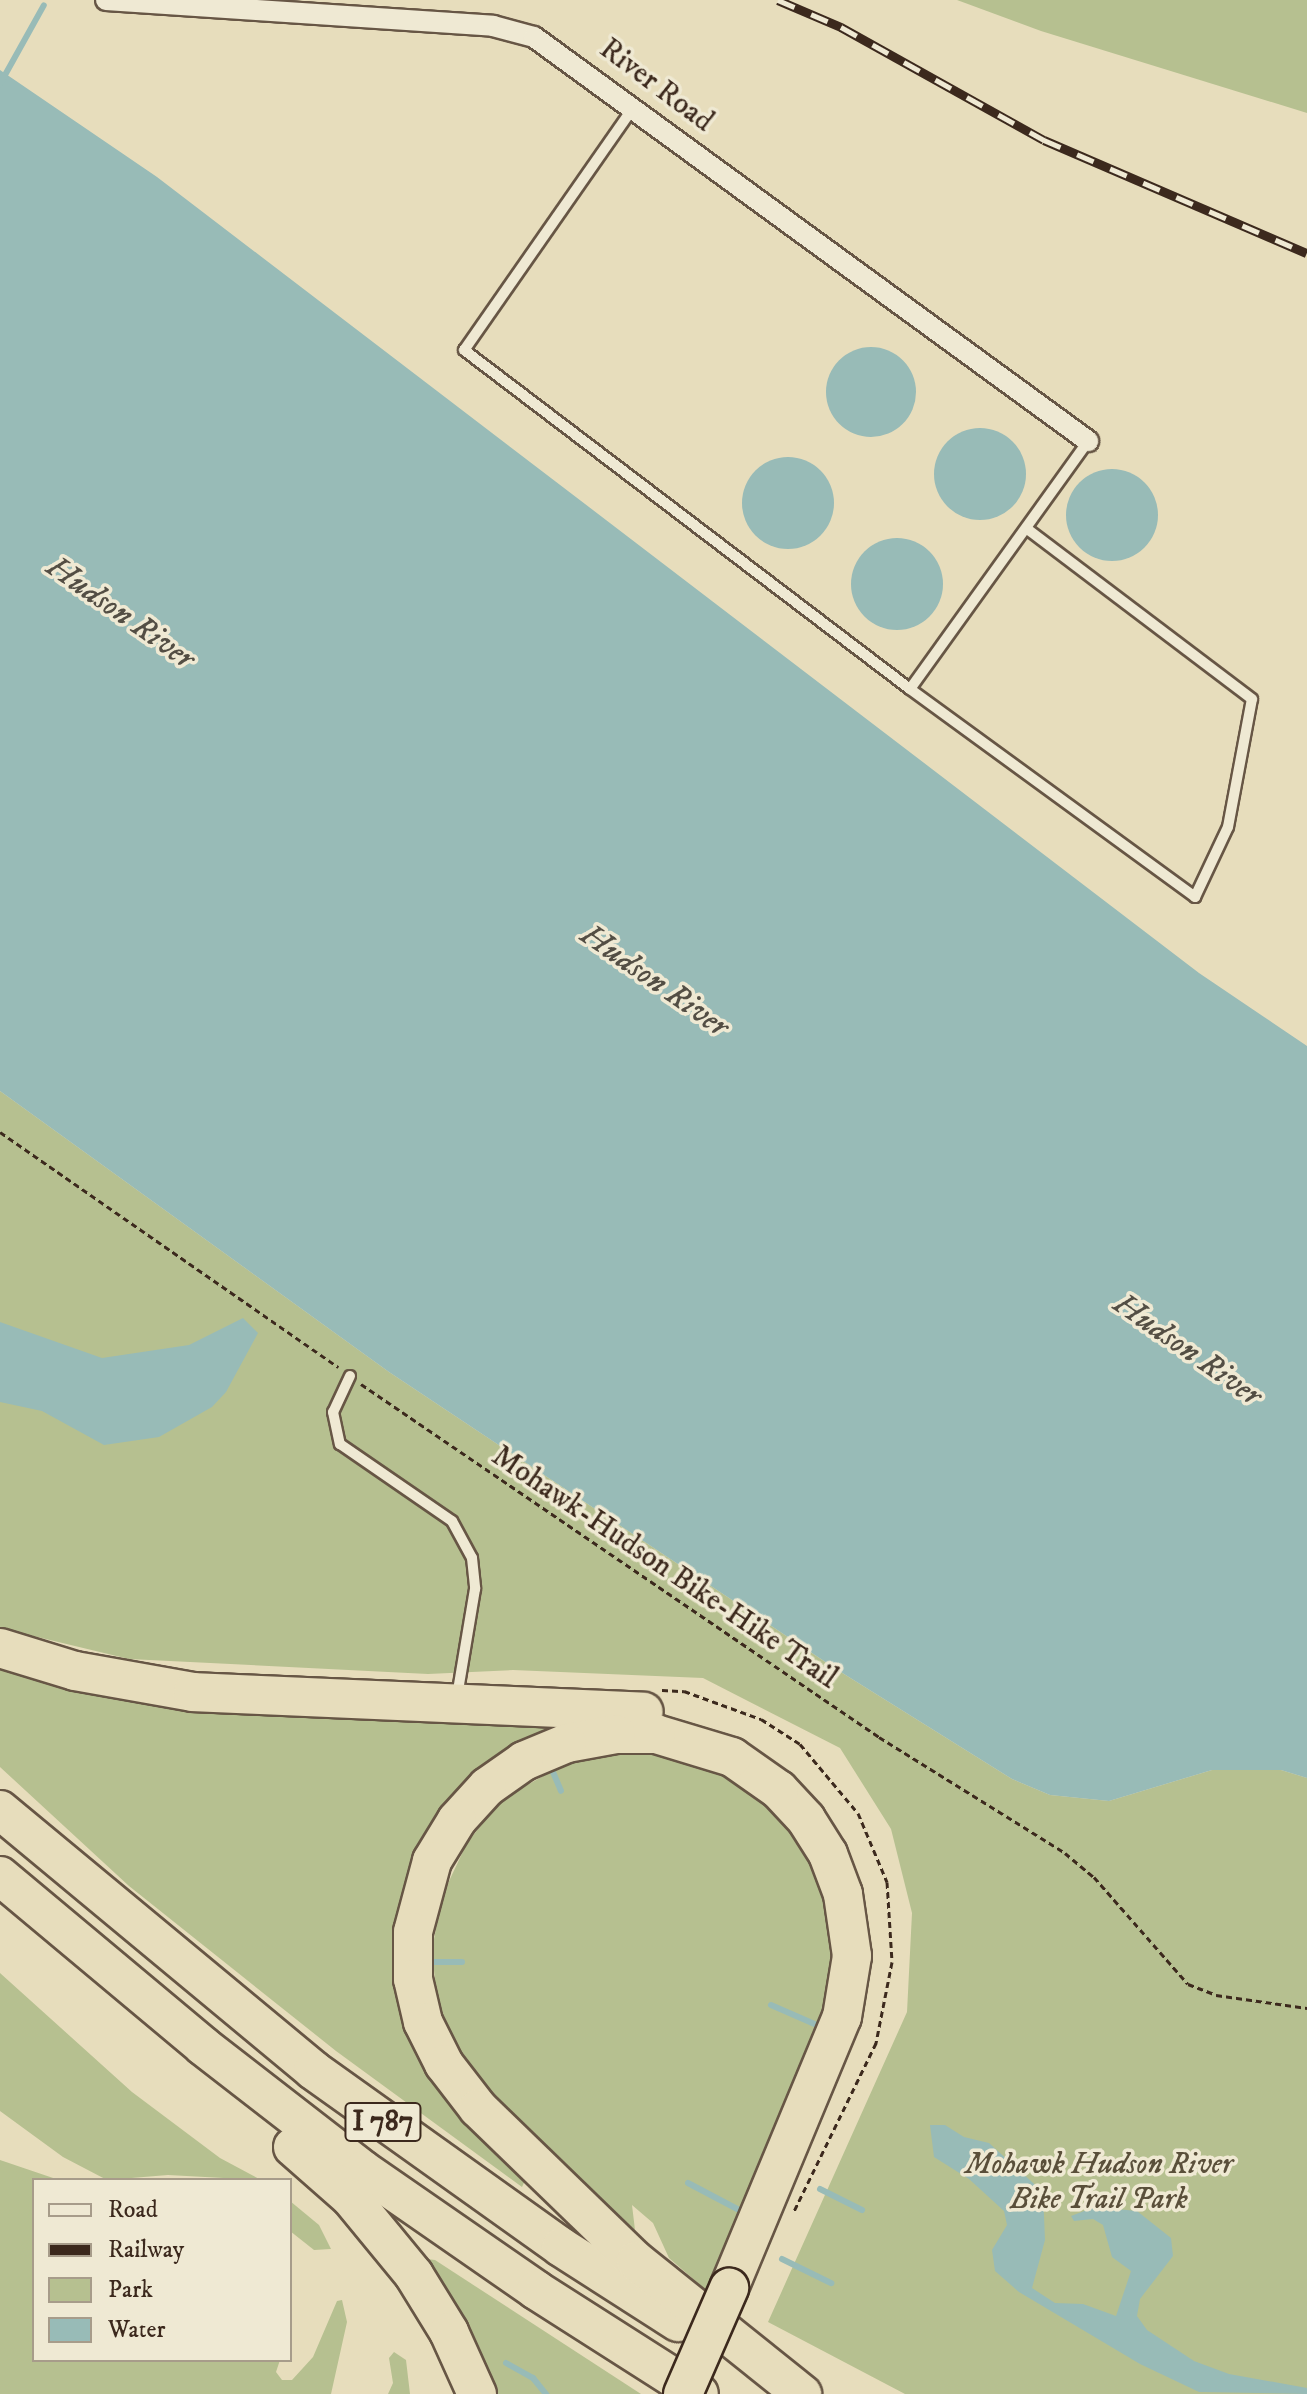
<!DOCTYPE html>
<html>
<head>
<meta charset="utf-8">
<style>
	body { margin:0 }
	#map { position:relative; width:1307px; height:2394px; overflow:hidden; background:#e7ddbc; font-family:"IM FELL DW Pica",serif }
	div>[style] { position:absolute }
	.green>* { inset:0; background:#b6c090 }
	.water>* { inset:0; background:#98bbb7 }
	.round { border-radius:50% }
	.stream>* { height:6px; margin:-3px; padding:0 3px; transform-origin:3px; border-radius:3px; background:#98bbb7 }
	.path>* { height:3px; margin-top:-1.5px; transform-origin:0; background:repeating-linear-gradient(90deg,#3c291d 0 6px,transparent 0 10px) }
	.roads { filter:drop-shadow(2px 0 #675645) drop-shadow(-2px 0 #675645) drop-shadow(0 2px #675645) drop-shadow(0 -2px #675645) }
	.lane>* { height:10px; margin:-5px; padding:0 5px; transform-origin:5px; border-radius:5px; background:#efe9d3 }
	.street>* { height:20px; margin:-10px; padding:0 10px; transform-origin:10px; border-radius:10px; background:#efe9d3 }
	.highway>* { height:38px; margin:-19px; padding:0 19px; transform-origin:19px; border-radius:19px; background:#e7ddbc }
	.rail>* { height:9px; margin-top:-4.5px; transform-origin:0; background:repeating-linear-gradient(90deg,#efe9d3 0 18px,#3c291d 0 36px); box-sizing:border-box; border-block:2px solid #3c291d }
	.bridges { filter:drop-shadow(2px 0 #3c291d) drop-shadow(-2px 0 #3c291d) drop-shadow(0 2px #3c291d) drop-shadow(0 -2px #3c291d) }
	.highway-bridge>* { height:38px; margin:-19px; padding:0 19px; transform-origin:19px; border-radius:19px; background:#e7ddbc }
	span { translate:-50% -50%; white-space:nowrap; text-align:center; line-height:1.15; -webkit-text-stroke:7px #efe9d3; paint-order:stroke }
	.shield-label span { padding:2px 6px; background:#efe9d3; border:2px solid; border-radius:6px; -webkit-text-stroke-width:0 }
	.shield-label { font-size:28px; color:#3c291d; font-weight:700 }
	.street-label { font-size:30px; color:#3c291d }
	.park-label { font-size:30px; color:#5a4f3a; font-style:italic }
	.water-label { font-size:32px; color:#534e44; font-style:italic }
	.legend { position:absolute; left:32px; top:2178px; width:260px; height:184px; box-sizing:border-box; background:#efe9d3; border:2px solid #a79c8a; margin:0; padding:10px 14px; list-style:none; font-size:24px; color:#3c291d }
	.legend li { display:flex; align-items:center; gap:16px; height:40px }
	.legend b { width:40px; border:2px solid #a79c8a }
</style>
</head>
<body>
<div id="map">
	<div class="green">
		<div style="clip-path:polygon(957px 0,1307px 0,1307px 113px,1041px 31px)"></div>
		<div style="clip-path:polygon(0 1091px,389px 1372px,836px 1669px,1012px 1779px,1050px 1795px,1109px 1801px,1212px 1770px,1281px 1770px,1307px 1778px,1307px 2394px,905px 2394px,768px 2322px,907px 2012px,912px 1913px,891px 1829px,840px 1748px,703px 1678px,513px 1670px,428px 1674px,129px 1659px,0 1628px)"></div>
		<div style="clip-path:polygon(0 1667px,580px 1722px,483px 1773px,400px 1977px,528px 2174px,522px 2187px,336px 2051px,129px 1886px,0 1767px)"></div>
		<div style="clip-path:polygon(606px 1751px,657px 1753px,721px 1771px,772px 1801px,804px 1846px,829px 1905px,835px 1960px,828px 2006px,706px 2290px,669px 2258px,653px 2223px,632px 2205px,635px 2230px,562px 2166px,487px 2086px,447px 2032px,436px 1991px,432px 1950px,442px 1896px,467px 1843px,502px 1799px,554px 1770px)"></div>
		<div style="clip-path:polygon(0 1973px,132px 2092px,220px 2158px,261px 2180px,168px 2175px,107px 2180px,63px 2157px,0 2111px)"></div>
		<div style="clip-path:polygon(0 2160px,59px 2180px,34px 2180px,34px 2360px,280px 2360px,276px 2372px,282px 2380px,292px 2380px,313px 2357px,337px 2301px,342px 2300px,347px 2322px,331px 2394px,0 2394px)"></div>
		<div style="clip-path:polygon(290px 2201px,319px 2225px,331px 2249px,314px 2250px,290px 2231px)"></div>
		<div style="clip-path:polygon(419px 2258px,435px 2260px,641px 2394px,494px 2394px)"></div>
		<div style="clip-path:polygon(394px 2352px,406px 2360px,410px 2394px,388px 2394px,393px 2383px,389px 2358px)"></div>
	</div>
	<div class="water">
		<div style="clip-path:polygon(0 70px,157px 177px,1199px 973px,1307px 1046px,1307px 1778px,1281px 1770px,1212px 1770px,1109px 1801px,1050px 1795px,1012px 1779px,836px 1669px,389px 1372px,0 1091px)"></div>
		<div class="round" style="left:826px;top:347px;width:90px;height:90px"></div>
		<div class="round" style="left:934px;top:428px;width:92px;height:92px"></div>
		<div class="round" style="left:742px;top:457px;width:92px;height:92px"></div>
		<div class="round" style="left:1066px;top:469px;width:92px;height:92px"></div>
		<div class="round" style="left:851px;top:538px;width:92px;height:92px"></div>
		<div style="clip-path:polygon(243px 1318px,258px 1333px,226px 1392px,212px 1407px,159px 1437px,104px 1445px,42px 1411px,0 1402px,0 1322px,102px 1358px,189px 1345px)"></div>
		<div style="clip-path:polygon(930px 2125px,945px 2125px,964px 2137px,989px 2143px,1043px 2192px,1045px 2240px,1032px 2288px,1055px 2303px,1083px 2304px,1116px 2316px,1131px 2271px,1112px 2257px,1103px 2225px,1093px 2219px,1074px 2221px,1071px 2216px,1095px 2207px,1137px 2211px,1171px 2238px,1173px 2256px,1140px 2299px,1137px 2316px,1147px 2330px,1194px 2361px,1229px 2374px,1307px 2388px,1307px 2394px,1199px 2392px,1140px 2364px,1019px 2292px,995px 2271px,992px 2250px,1007px 2225px,1004px 2211px,969px 2179px,934px 2157px)"></div>
	</div>
	<div class="stream">
		<div style="left:0;top:84px;width:90px;rotate:-60.9deg"></div>
		<div style="left:550px;top:1765px;width:28px;rotate:67deg"></div>
		<div style="left:428px;top:1962px;width:34px"></div>
		<div style="left:771px;top:2005px;width:55px;rotate:23.7deg"></div>
		<div style="left:688px;top:2183px;width:60px;rotate:27.8deg"></div>
		<div style="left:820px;top:2189px;width:47px;rotate:26.6deg"></div>
		<div style="left:782px;top:2259px;width:55px;rotate:26.1deg"></div>
		<div style="left:506px;top:2363px;width:31px;rotate:29deg"></div>
		<div style="left:533px;top:2378px;width:21px;rotate:51deg"></div>
	</div>
	<div class="path">
		<div style="left:0;top:1132px;width:412px;rotate:34.8deg"></div>
		<div style="left:361px;top:1384px;width:627px;rotate:34.27deg"></div>
		<div style="left:879px;top:1737px;width:219px;rotate:31.9deg"></div>
		<div style="left:1065px;top:1853px;width:38px;rotate:40deg"></div>
		<div style="left:1094px;top:1877px;width:142px;rotate:48.7deg"></div>
		<div style="left:1188px;top:1984px;width:30px;rotate:21deg"></div>
		<div style="left:1216px;top:1995px;width:92px;rotate:8.1deg"></div>
		<div style="left:662px;top:1690px;width:22px;rotate:3deg"></div>
		<div style="left:684px;top:1691px;width:82px;rotate:20deg"></div>
		<div style="left:761px;top:1719px;width:46px;rotate:32.7deg"></div>
		<div style="left:800px;top:1744px;width:90px;rotate:50deg"></div>
		<div style="left:858px;top:1813px;width:75px;rotate:67.2deg"></div>
		<div style="left:887px;top:1882px;width:80px;rotate:86.4deg"></div>
		<div style="left:892px;top:1962px;width:83px;rotate:101.2deg"></div>
		<div style="left:876px;top:2043px;width:189px;rotate:116deg"></div>
	</div>
	<div class="roads">
		<div class="lane">
			<div style="left:633px;top:108px;width:295px;rotate:124.9deg"></div>
			<div style="left:464px;top:350px;width:560px;rotate:37.24deg"></div>
			<div style="left:910px;top:689px;width:305px;rotate:-54.3deg"></div>
			<div style="left:910px;top:689px;width:353px;rotate:36.1deg"></div>
			<div style="left:1195px;top:897px;width:77px;rotate:-64.8deg"></div>
			<div style="left:1228px;top:827px;width:130px;rotate:-79.4deg"></div>
			<div style="left:1252px;top:699px;width:283px;rotate:-142.9deg"></div>
			<div style="left:350px;top:1376px;width:40px;rotate:115deg"></div>
			<div style="left:333px;top:1412px;width:33px;rotate:78deg"></div>
			<div style="left:340px;top:1444px;width:136px;rotate:34.5deg"></div>
			<div style="left:452px;top:1521px;width:42px;rotate:61.6deg"></div>
			<div style="left:472px;top:1558px;width:31px;rotate:84deg"></div>
			<div style="left:475px;top:1589px;width:109px;rotate:99.5deg"></div>
		</div>
		<div class="street">
			<div style="left:106px;top:0;width:388px;rotate:3.8deg"></div>
			<div style="left:493px;top:26px;width:42px;rotate:15deg"></div>
			<div style="left:534px;top:37px;width:686px;rotate:36.1deg"></div>
		</div>
		<div class="highway">
			<div style="left:0;top:1648px;width:78px;rotate:17deg"></div>
			<div style="left:75px;top:1671px;width:120px;rotate:10.1deg"></div>
			<div style="left:193px;top:1692px;width:451px;rotate:2.5deg"></div>
			<div style="left:0;top:1810px;width:407px;rotate:39.7deg"></div>
			<div style="left:313px;top:2070px;width:305px;rotate:35.5deg"></div>
			<div style="left:561px;top:2247px;width:139px;rotate:32.7deg"></div>
			<div style="left:0;top:1876px;width:265px;rotate:39.9deg"></div>
			<div style="left:203px;top:2046px;width:202px;rotate:37.8deg"></div>
			<div style="left:363px;top:2170px;width:211px;rotate:34.7deg"></div>
			<div style="left:536px;top:2290px;width:193px;rotate:32.5deg"></div>
			<div style="left:293px;top:2147px;width:76px;rotate:41.3deg"></div>
			<div style="left:350px;top:2197px;width:101px;rotate:50.6deg"></div>
			<div style="left:414px;top:2275px;width:67px;rotate:58.4deg"></div>
			<div style="left:449px;top:2332px;width:68px;rotate:65.7deg"></div>
			<div style="left:729px;top:2288px;width:294px;rotate:-67.4deg"></div>
			<div style="left:842px;top:2017px;width:62px;rotate:-80.7deg"></div>
			<div style="left:852px;top:1956px;width:63px;rotate:-98.3deg"></div>
			<div style="left:843px;top:1894px;width:43px;rotate:-110.6deg"></div>
			<div style="left:828px;top:1854px;width:41px;rotate:-122.2deg"></div>
			<div style="left:806px;top:1819px;width:40px;rotate:-133deg"></div>
			<div style="left:779px;top:1790px;width:57px;rotate:-144.9deg"></div>
			<div style="left:732px;top:1757px;width:79px;rotate:-163.2deg"></div>
			<div style="left:656px;top:1734px;width:40px;rotate:180deg"></div>
			<div style="left:616px;top:1734px;width:50px;rotate:169.6deg"></div>
			<div style="left:567px;top:1743px;width:47px;rotate:157.3deg"></div>
			<div style="left:524px;top:1761px;width:45px;rotate:144.9deg"></div>
			<div style="left:487px;top:1787px;width:45px;rotate:132.3deg"></div>
			<div style="left:457px;top:1820px;width:48px;rotate:121.4deg"></div>
			<div style="left:432px;top:1861px;width:73px;rotate:105deg"></div>
			<div style="left:413px;top:1932px;width:47px;rotate:90deg"></div>
			<div style="left:413px;top:1979px;width:44px;rotate:76.9deg"></div>
			<div style="left:423px;top:2022px;width:47px;rotate:63.4deg"></div>
			<div style="left:444px;top:2064px;width:56px;rotate:52.3deg"></div>
			<div style="left:478px;top:2108px;width:220px;rotate:44.1deg"></div>
			<div style="left:636px;top:2261px;width:213px;rotate:38.7deg"></div>
		</div>
	</div>
	<div class="rail">
		<div style="left:778px;top:0;width:69px;rotate:23.2deg"></div>
		<div style="left:841px;top:27px;width:232px;rotate:29.1deg"></div>
		<div style="left:1044px;top:140px;width:286px;rotate:23.3deg"></div>
	</div>
	<div class="bridges">
		<div class="highway-bridge">
			<div style="left:683px;top:2394px;width:116px;rotate:-66.5deg"></div>
		</div>
	</div>
	<div class="shield-label">
		<span style="left:383px;top:2122px">I 787</span>
	</div>
	<div class="street-label">
		<span style="left:656px;top:86px;rotate:37deg">River Road</span>
		<span style="left:664px;top:1568px;rotate:34deg">Mohawk-Hudson Bike-Hike Trail</span>
	</div>
	<div class="park-label">
		<span style="left:1099px;top:2182px">Mohawk Hudson River<br>Bike Trail Park</span>
	</div>
	<div class="water-label">
		<span style="left:120px;top:613px;rotate:35deg">Hudson River</span>
		<span style="left:654px;top:981px;rotate:35deg">Hudson River</span>
		<span style="left:1187px;top:1350px;rotate:35deg">Hudson River</span>
	</div>
	<ul class="legend">
	<li><b style="height:10px;background:#efe9d3"></b>Road</li>
	<li><b style="height:10px;background:#3c291d"></b>Railway</li>
	<li><b style="height:22px;background:#b6c090"></b>Park</li>
	<li><b style="height:22px;background:#98bbb7"></b>Water</li>
	</ul>
</div>
</body>
</html>
